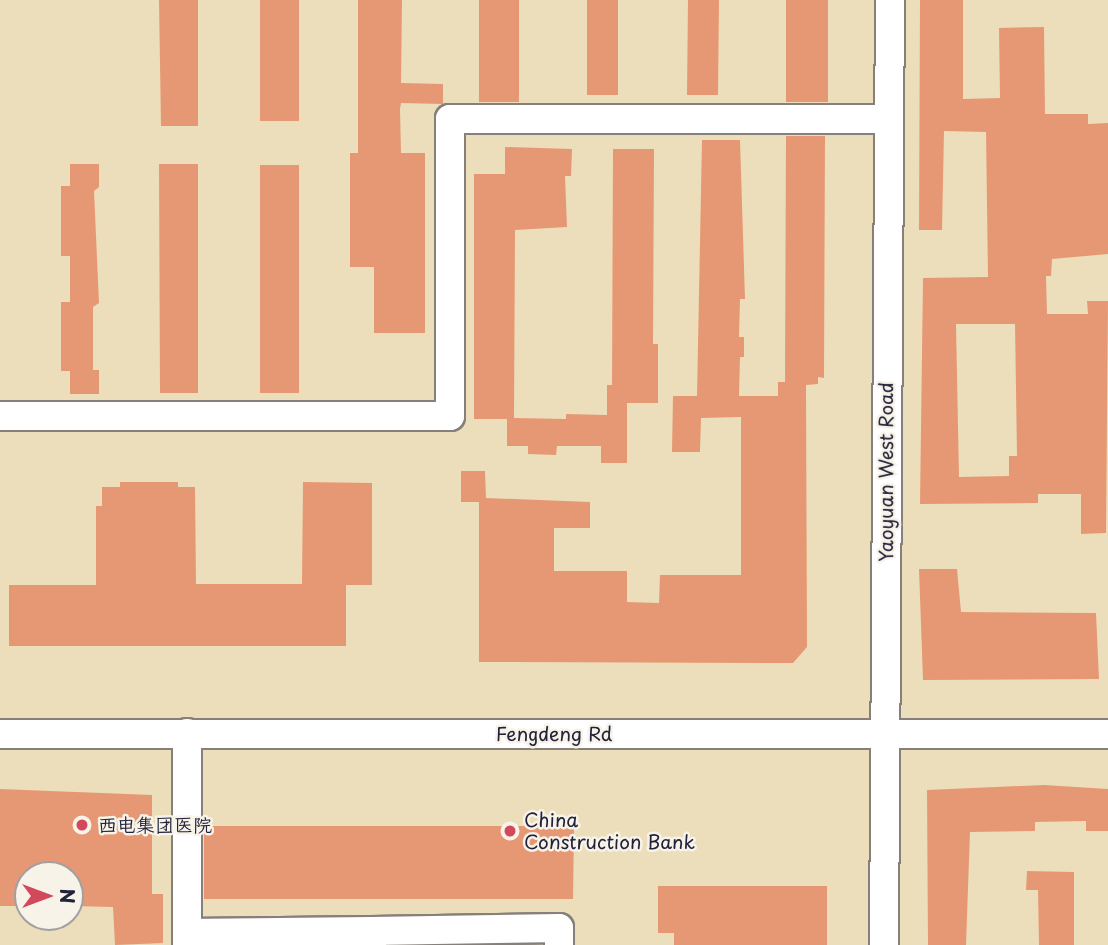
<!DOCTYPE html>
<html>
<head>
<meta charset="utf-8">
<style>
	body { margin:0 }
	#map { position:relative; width:1108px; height:945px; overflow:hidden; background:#ecdeba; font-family:"Playpen Sans","LXGW WenKai TC",sans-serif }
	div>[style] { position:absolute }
	.building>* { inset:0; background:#e69874 }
	.roads { filter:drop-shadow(2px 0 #87807a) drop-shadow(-2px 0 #87807a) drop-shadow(0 2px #87807a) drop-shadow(0 -2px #87807a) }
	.minor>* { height:28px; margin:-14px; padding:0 14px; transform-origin:14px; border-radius:14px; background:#fff }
	.dots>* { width:19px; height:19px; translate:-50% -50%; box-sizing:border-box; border:4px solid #f7f3e8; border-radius:50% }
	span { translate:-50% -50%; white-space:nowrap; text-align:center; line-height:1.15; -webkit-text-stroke:5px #f7f3e8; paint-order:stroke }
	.street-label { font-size:19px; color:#22223b }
	.poi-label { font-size:19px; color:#22223b }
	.left { translate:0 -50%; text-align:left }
	.north { position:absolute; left:14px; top:861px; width:70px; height:70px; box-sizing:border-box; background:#f7f3e8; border:2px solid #a29fa3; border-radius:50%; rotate:90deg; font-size:19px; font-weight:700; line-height:28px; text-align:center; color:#22223b }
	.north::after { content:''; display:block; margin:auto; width:24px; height:32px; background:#d1495b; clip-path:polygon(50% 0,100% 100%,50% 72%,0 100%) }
</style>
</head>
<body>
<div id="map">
	<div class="building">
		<div style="clip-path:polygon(159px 0,198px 0,198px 126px,161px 126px)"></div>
		<div style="clip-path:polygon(260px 0,299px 0,299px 121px,260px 121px)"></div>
		<div style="clip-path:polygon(358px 0,402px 0,401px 83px,443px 84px,443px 104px,401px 103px,400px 109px,401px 153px,425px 153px,425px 333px,374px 333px,374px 267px,350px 267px,350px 153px,358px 153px)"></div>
		<div style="clip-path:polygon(479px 0,519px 0,519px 102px,479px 102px)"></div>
		<div style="clip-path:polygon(587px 0,618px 0,618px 95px,587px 95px)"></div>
		<div style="clip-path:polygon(688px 0,719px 0,718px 95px,687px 95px)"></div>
		<div style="clip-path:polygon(786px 0,828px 0,828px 102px,786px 102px)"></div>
		<div style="clip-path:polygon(evenodd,920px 0,963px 0,963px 99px,1000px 98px,999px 28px,1044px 27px,1045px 114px,1088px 114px,1088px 124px,1108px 123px,1108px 254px,1052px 259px,1051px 276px,1046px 276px,1047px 314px,1088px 314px,1087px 301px,1108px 301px,1106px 533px,1081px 534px,1081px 494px,1038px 494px,1038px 503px,920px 504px,923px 278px,988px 277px,986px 132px,944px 131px,942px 230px,919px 230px,920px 0,956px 324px,1015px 324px,1017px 456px,1009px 456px,1009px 476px,959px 477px,956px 324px)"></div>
		<div style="clip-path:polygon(786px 136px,825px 136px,824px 378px,818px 377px,818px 384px,806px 385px,807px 647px,793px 663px,479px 662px,479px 502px,461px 502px,461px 471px,485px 471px,486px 498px,590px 502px,590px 528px,554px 528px,554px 571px,627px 571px,627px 602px,659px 603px,660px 575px,741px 575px,741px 417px,701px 418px,700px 452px,672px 452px,673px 396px,697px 396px,702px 140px,740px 140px,745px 299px,740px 299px,739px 337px,744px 337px,744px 357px,740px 357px,739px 396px,778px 396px,778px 382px,785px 382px)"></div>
		<div style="clip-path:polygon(505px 147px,572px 149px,571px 176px,565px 176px,567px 227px,515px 230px,514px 418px,566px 419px,566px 414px,607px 415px,607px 385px,612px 385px,613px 149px,654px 149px,653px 344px,658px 344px,658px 403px,627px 403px,627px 463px,601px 463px,601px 446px,557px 446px,556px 455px,528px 454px,528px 446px,507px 446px,507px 419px,474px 419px,474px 174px,505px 174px)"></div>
		<div style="clip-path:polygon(70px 164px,99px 164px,99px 187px,94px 191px,99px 303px,93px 307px,93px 370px,99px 370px,99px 394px,70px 394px,70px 371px,61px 371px,61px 302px,70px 302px,70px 256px,61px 256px,61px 186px,70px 186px)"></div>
		<div style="clip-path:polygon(159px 164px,198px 164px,198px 393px,160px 393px)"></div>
		<div style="clip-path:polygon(260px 165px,299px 165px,299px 393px,260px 393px)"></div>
		<div style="clip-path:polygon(120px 482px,178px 482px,178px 487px,195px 487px,196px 584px,302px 584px,303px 482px,372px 483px,372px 585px,346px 585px,346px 646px,9px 646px,9px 585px,96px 585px,96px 506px,102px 506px,102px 487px,120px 487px)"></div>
		<div style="clip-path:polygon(919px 569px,957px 569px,961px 612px,1096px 613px,1099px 679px,923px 680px)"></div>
		<div style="clip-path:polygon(1044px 785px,1108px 789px,1108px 831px,1086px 831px,1086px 821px,1035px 822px,1035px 831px,970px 832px,966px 945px,928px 945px,927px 790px)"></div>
		<div style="clip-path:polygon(0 789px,152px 795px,152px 894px,163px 894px,163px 943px,115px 945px,113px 907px,70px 906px,70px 875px,28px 875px,28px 906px,0 906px)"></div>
		<div style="clip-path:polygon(204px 826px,574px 826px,573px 899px,204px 899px)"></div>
		<div style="clip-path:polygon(1027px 871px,1074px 872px,1074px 945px,1039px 945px,1038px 890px,1026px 890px)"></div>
		<div style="clip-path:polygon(658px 886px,827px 886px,827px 945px,674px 945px,674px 933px,658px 933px)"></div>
	</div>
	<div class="roads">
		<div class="minor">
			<div style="left:0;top:416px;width:450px"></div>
			<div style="left:450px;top:416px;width:297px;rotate:-90deg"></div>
			<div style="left:450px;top:119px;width:439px"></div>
			<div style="left:187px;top:733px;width:212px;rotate:90deg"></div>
			<div style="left:0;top:734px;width:1108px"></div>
			<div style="left:187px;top:933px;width:185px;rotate:-0.6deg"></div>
			<div style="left:372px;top:945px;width:14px;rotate:-90deg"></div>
			<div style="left:372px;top:931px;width:187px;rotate:-0.9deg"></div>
			<div style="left:559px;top:928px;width:17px;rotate:90deg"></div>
			<div style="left:884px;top:945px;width:945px;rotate:-89.64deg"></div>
		</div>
	</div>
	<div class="dots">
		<div style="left:82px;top:825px;background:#d1495b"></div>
		<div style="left:510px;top:831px;background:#d1495b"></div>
	</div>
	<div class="street-label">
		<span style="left:886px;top:472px;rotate:-90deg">Yaoyuan West Road</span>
		<span style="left:554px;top:734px">Fengdeng Rd</span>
	</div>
	<div class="poi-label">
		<span class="left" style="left:524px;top:831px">China<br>Construction Bank</span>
		<span class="left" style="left:98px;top:825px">西电集团医院</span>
	</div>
	<div class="north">N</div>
</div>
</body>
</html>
